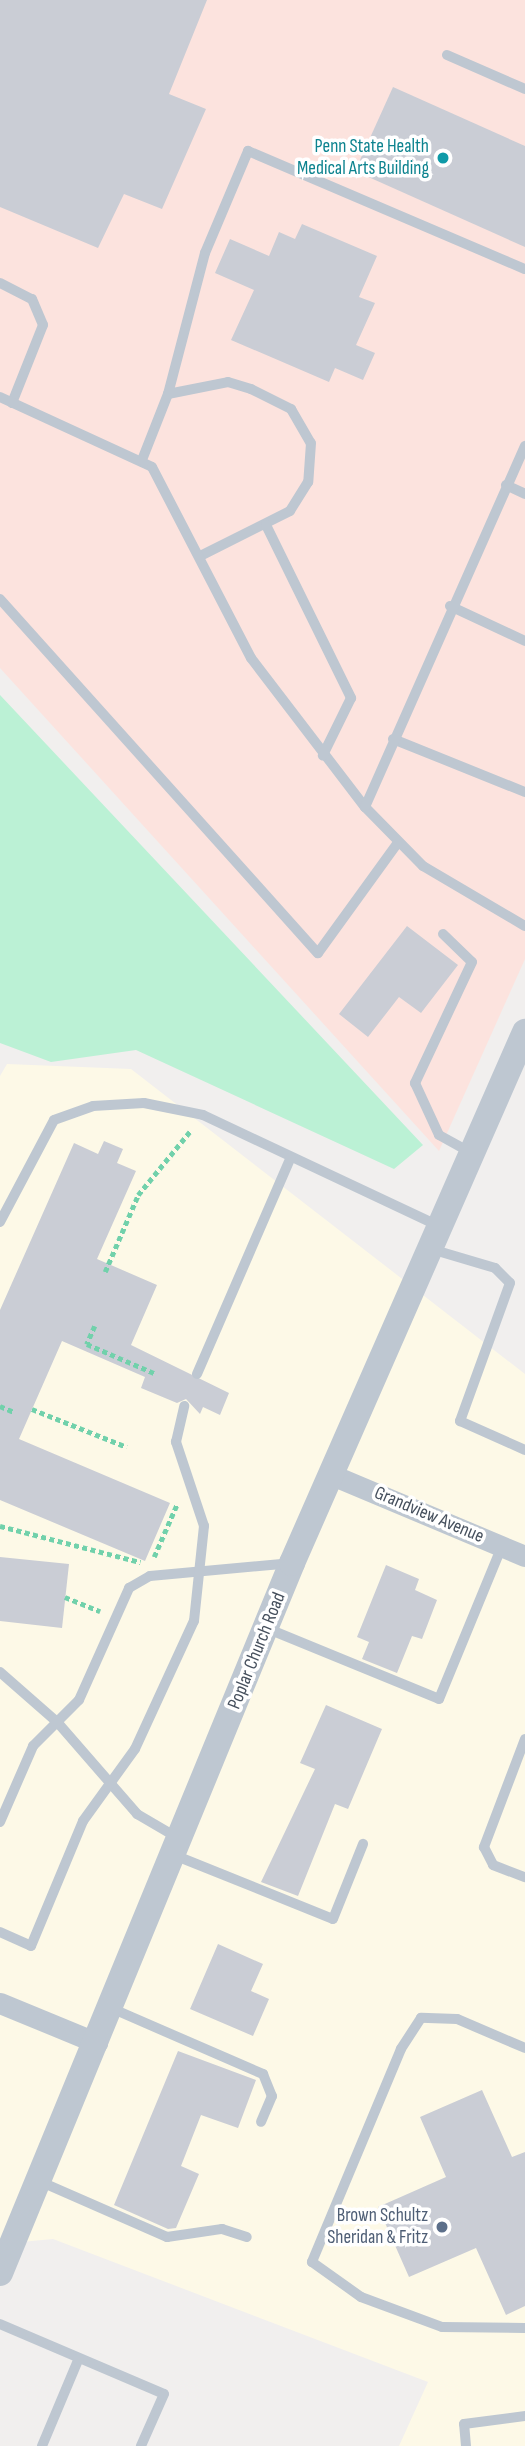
<!DOCTYPE html>
<html>
<head>
<meta charset="utf-8">
<style>
	body { margin:0 }
	#map { position:relative; width:525px; height:2446px; overflow:hidden; background:#f1efee; font-family:"Sofia Sans Condensed",sans-serif }
	div>[style] { position:absolute }
	.commercial>* { inset:0; background:#fdf9e7 }
	.medical>* { inset:0; background:#fce3de }
	.green>* { inset:0; background:#bbf1d5 }
	.building>* { inset:0; background:#cacdd5 }
	.path>* { height:4.5px; margin-top:-2.25px; transform-origin:0; background:repeating-linear-gradient(90deg,#71d1ab 0 5px,transparent 0 8.5px) }
	.service>* { height:10px; margin:-5px; padding:0 5px; transform-origin:5px; border-radius:5px; background:#bec7d1 }
	.minor>* { height:21px; margin:-10.5px; padding:0 10.5px; transform-origin:10.5px; border-radius:10.5px; background:#bec7d1 }
	.tertiary>* { height:26px; margin:-13px; padding:0 13px; transform-origin:13px; border-radius:13px; background:#bec7d1 }
	.dots>* { width:19px; height:19px; translate:-50% -50%; box-sizing:border-box; border:4px solid #fff; border-radius:50% }
	span { translate:-50% -50%; white-space:nowrap; text-align:center; line-height:1.15; -webkit-text-stroke:7px #fff; paint-order:stroke }
	.culture-label { font-size:19px; color:#0d838f }
	.right { translate:-100% -50%; text-align:right }
	.street-label { font-size:19px; color:#46505d }
	.service-label { font-size:19px; color:#4e5e75 }
</style>
</head>
<body>
<div id="map">
	<div class="commercial">
		<div style="clip-path:polygon(7px 1064px,131px 1069px,525px 1374px,525px 2446px,399px 2446px,428px 2382px,53px 2239px,0 2244px,0 1076px)"></div>
	</div>
	<div class="medical">
		<div style="clip-path:polygon(0 0,525px 0,525px 959px,439px 1151px,0 668px)"></div>
	</div>
	<div class="green">
		<div style="clip-path:polygon(0 695px,423px 1145px,394px 1169px,136px 1050px,51px 1062px,0 1043px)"></div>
	</div>
	<div class="building">
		<div style="clip-path:polygon(0 0,207px 0,169px 94px,206px 109px,162px 209px,124px 194px,98px 248px,0 207px)"></div>
		<div style="clip-path:polygon(393px 87px,525px 146px,525px 247px,355px 171px)"></div>
		<div style="clip-path:polygon(302px 224px,377px 256px,359px 297px,375px 303px,356px 345px,375px 353px,363px 380px,335px 368px,329px 382px,231px 340px,254px 290px,215px 273px,230px 239px,269px 256px,279px 232px,295px 239px)"></div>
		<div style="clip-path:polygon(407px 926px,458px 965px,421px 1013px,399px 997px,368px 1037px,339px 1014px)"></div>
		<div style="clip-path:polygon(104px 1141px,123px 1149px,117px 1163px,136px 1171px,97px 1259px,157px 1285px,131px 1345px,229px 1393px,220px 1415px,203px 1407px,200px 1414px,186px 1399px,177px 1403px,141px 1388px,145px 1377px,62px 1341px,19px 1439px,170px 1503px,145px 1561px,0 1500px,0 1310px,74px 1143px,98px 1154px)"></div>
		<div style="clip-path:polygon(0 1557px,69px 1564px,62px 1628px,0 1621px)"></div>
		<div style="clip-path:polygon(386px 1565px,419px 1579px,415px 1590px,437px 1600px,422px 1639px,412px 1636px,397px 1673px,362px 1659px,369px 1642px,357px 1637px)"></div>
		<div style="clip-path:polygon(326px 1705px,382px 1729px,348px 1809px,335px 1804px,298px 1896px,261px 1882px,315px 1769px,300px 1763px)"></div>
		<div style="clip-path:polygon(218px 1944px,263px 1964px,251px 1991px,269px 1999px,253px 2036px,190px 2009px)"></div>
		<div style="clip-path:polygon(178px 2051px,256px 2080px,238px 2128px,201px 2115px,181px 2166px,199px 2174px,176px 2228px,168px 2229px,114px 2205px)"></div>
		<div style="clip-path:polygon(482px 2090px,512px 2157px,525px 2152px,525px 2306px,506px 2315px,476px 2248px,409px 2277px,378px 2207px,446px 2177px,420px 2117px)"></div>
	</div>
	<div class="path">
		<div style="left:105px;top:1272px;width:84px;rotate:-66.8deg"></div>
		<div style="left:138px;top:1195px;width:84px;rotate:-50.8deg"></div>
		<div style="left:95px;top:1326px;width:20px;rotate:114deg"></div>
		<div style="left:87px;top:1344px;width:73px;rotate:23.4deg"></div>
		<div style="left:0;top:1406px;width:15px;rotate:23deg"></div>
		<div style="left:32px;top:1409px;width:102px;rotate:21.8deg"></div>
		<div style="left:0;top:1526px;width:145px;rotate:14.4deg"></div>
		<div style="left:154px;top:1557px;width:58px;rotate:-66.5deg"></div>
		<div style="left:65px;top:1597px;width:38px;rotate:22deg"></div>
	</div>
	<div class="service">
		<div style="left:447px;top:55px;width:85px;rotate:23.6deg"></div>
		<div style="left:0;top:283px;width:36px;rotate:27deg"></div>
		<div style="left:32px;top:299px;width:28px;rotate:67deg"></div>
		<div style="left:43px;top:325px;width:84px;rotate:111.7deg"></div>
		<div style="left:168px;top:394px;width:61px;rotate:-11.3deg"></div>
		<div style="left:228px;top:382px;width:24px;rotate:17deg"></div>
		<div style="left:251px;top:389px;width:45px;rotate:26.6deg"></div>
		<div style="left:291px;top:409px;width:39px;rotate:60deg"></div>
		<div style="left:311px;top:443px;width:39px;rotate:94deg"></div>
		<div style="left:308px;top:482px;width:34px;rotate:122deg"></div>
		<div style="left:290px;top:511px;width:101px;rotate:153.4deg"></div>
		<div style="left:0;top:397px;width:167px;rotate:24.7deg"></div>
		<div style="left:152px;top:467px;width:215px;rotate:62.6deg"></div>
		<div style="left:251px;top:658px;width:188px;rotate:52.6deg"></div>
		<div style="left:365px;top:807px;width:83px;rotate:45.5deg"></div>
		<div style="left:423px;top:866px;width:118px;rotate:30.5deg"></div>
		<div style="left:142px;top:460px;width:71px;rotate:-68.5deg"></div>
		<div style="left:168px;top:394px;width:146px;rotate:-75.3deg"></div>
		<div style="left:205px;top:253px;width:111px;rotate:-67.1deg"></div>
		<div style="left:248px;top:151px;width:301px;rotate:23.1deg"></div>
		<div style="left:506px;top:485px;width:21px;rotate:25deg"></div>
		<div style="left:266px;top:525px;width:193px;rotate:63.8deg"></div>
		<div style="left:351px;top:698px;width:64px;rotate:116.2deg"></div>
		<div style="left:0;top:599px;width:476px;rotate:48.1deg"></div>
		<div style="left:318px;top:953px;width:135px;rotate:-54.1deg"></div>
		<div style="left:450px;top:606px;width:83px;rotate:25deg"></div>
		<div style="left:393px;top:739px;width:142px;rotate:21.9deg"></div>
		<div style="left:365px;top:807px;width:395px;rotate:-66.1deg"></div>
		<div style="left:443px;top:934px;width:40px;rotate:44deg"></div>
		<div style="left:472px;top:962px;width:134px;rotate:115.2deg"></div>
		<div style="left:415px;top:1083px;width:57px;rotate:65.2deg"></div>
		<div style="left:439px;top:1135px;width:37px;rotate:29deg"></div>
		<div style="left:0;top:1222px;width:115px;rotate:-62.1deg"></div>
		<div style="left:54px;top:1120px;width:41px;rotate:-19.7deg"></div>
		<div style="left:93px;top:1106px;width:51px;rotate:-3.4deg"></div>
		<div style="left:144px;top:1103px;width:60px;rotate:11.5deg"></div>
		<div style="left:203px;top:1115px;width:261px;rotate:25.2deg"></div>
		<div style="left:431px;top:1249px;width:67px;rotate:16.5deg"></div>
		<div style="left:495px;top:1268px;width:21px;rotate:45deg"></div>
		<div style="left:510px;top:1283px;width:147px;rotate:109.9deg"></div>
		<div style="left:460px;top:1421px;width:71px;rotate:24deg"></div>
		<div style="left:197px;top:1374px;width:236px;rotate:-66.6deg"></div>
		<div style="left:266px;top:1628px;width:187px;rotate:22.3deg"></div>
		<div style="left:439px;top:1699px;width:165px;rotate:-67.6deg"></div>
		<div style="left:0;top:1672px;width:77px;rotate:41.3deg"></div>
		<div style="left:58px;top:1723px;width:121px;rotate:49deg"></div>
		<div style="left:137px;top:1814px;width:48px;rotate:30.3deg"></div>
		<div style="left:525px;top:1739px;width:116px;rotate:110.8deg"></div>
		<div style="left:484px;top:1847px;width:20px;rotate:63deg"></div>
		<div style="left:493px;top:1865px;width:34px;rotate:21deg"></div>
		<div style="left:0;top:1822px;width:83px;rotate:-66.5deg"></div>
		<div style="left:33px;top:1746px;width:65px;rotate:-45deg"></div>
		<div style="left:79px;top:1700px;width:123px;rotate:-65.9deg"></div>
		<div style="left:129px;top:1588px;width:24px;rotate:-30deg"></div>
		<div style="left:150px;top:1576px;width:143px;rotate:-5.2deg"></div>
		<div style="left:174px;top:1855px;width:171px;rotate:21.9deg"></div>
		<div style="left:333px;top:1919px;width:81px;rotate:-68.2deg"></div>
		<div style="left:0;top:1932px;width:34px;rotate:24deg"></div>
		<div style="left:31px;top:1946px;width:135px;rotate:-67.4deg"></div>
		<div style="left:83px;top:1821px;width:89px;rotate:-54.2deg"></div>
		<div style="left:135px;top:1749px;width:141px;rotate:-65.3deg"></div>
		<div style="left:194px;top:1621px;width:96px;rotate:-84deg"></div>
		<div style="left:204px;top:1526px;width:89px;rotate:-108.4deg"></div>
		<div style="left:176px;top:1442px;width:37px;rotate:-77deg"></div>
		<div style="left:111px;top:2008px;width:166px;rotate:23.5deg"></div>
		<div style="left:263px;top:2074px;width:24px;rotate:68deg"></div>
		<div style="left:272px;top:2096px;width:28px;rotate:113deg"></div>
		<div style="left:525px;top:2048px;width:74px;rotate:-156.9deg"></div>
		<div style="left:457px;top:2019px;width:36px;rotate:-178deg"></div>
		<div style="left:421px;top:2018px;width:37px;rotate:123deg"></div>
		<div style="left:401px;top:2049px;width:231px;rotate:112.7deg"></div>
		<div style="left:312px;top:2262px;width:60px;rotate:35.5deg"></div>
		<div style="left:361px;top:2297px;width:86px;rotate:20.3deg"></div>
		<div style="left:442px;top:2327px;width:83px;rotate:0.7deg"></div>
		<div style="left:39px;top:2181px;width:140px;rotate:23.6deg"></div>
		<div style="left:167px;top:2237px;width:56px;rotate:-8.3deg"></div>
		<div style="left:222px;top:2229px;width:26px;rotate:18deg"></div>
		<div style="left:0;top:2324px;width:178px;rotate:23.1deg"></div>
		<div style="left:164px;top:2394px;width:57px;rotate:113.9deg"></div>
		<div style="left:42px;top:2446px;width:95px;rotate:-67.2deg"></div>
		<div style="left:466px;top:2446px;width:22px;rotate:-95deg"></div>
		<div style="left:464px;top:2424px;width:62px;rotate:-7.5deg"></div>
	</div>
	<div class="minor">
		<div style="left:332px;top:1475px;width:209px;rotate:22.8deg"></div>
		<div style="left:0;top:2003px;width:105px;rotate:22.4deg"></div>
	</div>
	<div class="tertiary">
		<div style="left:0;top:2273px;width:768px;rotate:-67.64deg"></div>
		<div style="left:292px;top:1563px;width:580px;rotate:-66.31deg"></div>
	</div>
	<div class="dots">
		<div style="left:443px;top:158px;background:#0f9aa8"></div>
		<div style="left:442px;top:2227px;background:#5c6f8a"></div>
	</div>
	<div class="culture-label">
		<span class="right" style="left:429px;top:158px">Penn State Health<br>Medical Arts Building</span>
	</div>
	<div class="street-label">
		<span style="left:429px;top:1515px;rotate:23deg">Grandview Avenue</span>
		<span style="left:257px;top:1651px;rotate:-68deg">Poplar Church Road</span>
	</div>
	<div class="service-label">
		<span class="right" style="left:428px;top:2227px">Brown Schultz<br>Sheridan &amp; Fritz</span>
	</div>
</div>
</body>
</html>
